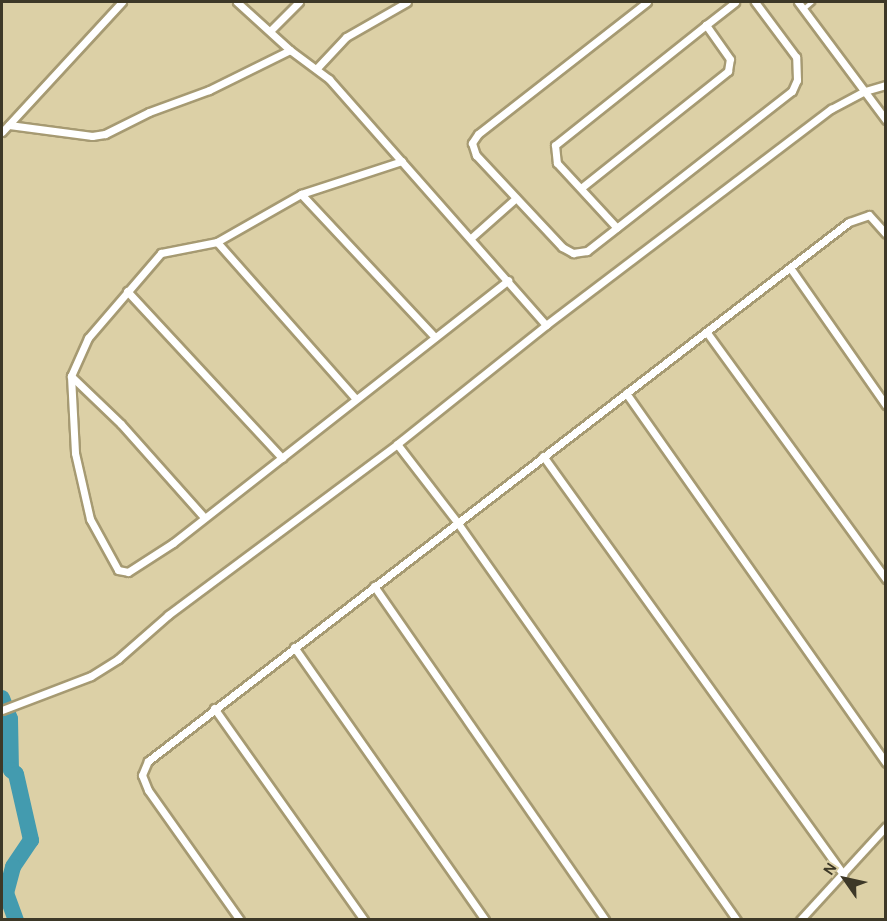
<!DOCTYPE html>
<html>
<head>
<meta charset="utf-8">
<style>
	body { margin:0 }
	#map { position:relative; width:887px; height:921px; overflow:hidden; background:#dcd0a6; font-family:Karla,sans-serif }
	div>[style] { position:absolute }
	.river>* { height:16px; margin:-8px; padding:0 8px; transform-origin:8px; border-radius:8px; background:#439baf }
	.roads { filter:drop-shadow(2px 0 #a69a72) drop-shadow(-2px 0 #a69a72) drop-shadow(0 2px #a69a72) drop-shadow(0 -2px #a69a72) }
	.lane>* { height:4px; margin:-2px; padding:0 2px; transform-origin:2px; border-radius:2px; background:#fff }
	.street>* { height:7px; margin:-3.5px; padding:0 3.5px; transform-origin:3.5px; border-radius:3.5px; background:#fff }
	span { translate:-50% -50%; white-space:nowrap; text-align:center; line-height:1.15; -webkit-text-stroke:6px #dcd0a6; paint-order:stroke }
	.frame { position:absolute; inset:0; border:3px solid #3d3827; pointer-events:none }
	.north { position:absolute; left:815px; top:849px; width:60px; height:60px; -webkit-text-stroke:4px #dcd0a6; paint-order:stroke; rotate:304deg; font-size:16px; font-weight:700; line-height:24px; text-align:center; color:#3d3827 }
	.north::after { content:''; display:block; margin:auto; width:21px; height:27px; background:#3d3827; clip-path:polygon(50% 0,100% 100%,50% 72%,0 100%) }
</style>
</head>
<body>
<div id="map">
	<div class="river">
		<div style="left:2px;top:698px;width:22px;rotate:69deg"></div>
		<div style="left:10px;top:719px;width:51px;rotate:88.9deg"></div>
		<div style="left:11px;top:770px;width:6px;rotate:39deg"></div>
		<div style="left:16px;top:774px;width:68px;rotate:77.2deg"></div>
		<div style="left:31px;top:840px;width:32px;rotate:124deg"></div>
		<div style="left:13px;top:867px;width:27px;rotate:105deg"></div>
		<div style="left:6px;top:893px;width:29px;rotate:70deg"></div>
	</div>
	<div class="roads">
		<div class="lane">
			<div style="left:804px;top:9px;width:11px;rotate:-41deg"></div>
		</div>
		<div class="street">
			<div style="left:237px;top:2px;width:72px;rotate:42.2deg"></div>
			<div style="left:290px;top:50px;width:49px;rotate:36.6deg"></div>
			<div style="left:329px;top:79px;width:328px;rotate:48.6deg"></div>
			<div style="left:647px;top:2px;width:214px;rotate:142deg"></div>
			<div style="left:478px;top:134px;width:11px;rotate:124deg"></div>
			<div style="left:472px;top:143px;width:13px;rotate:72deg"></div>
			<div style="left:476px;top:155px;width:126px;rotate:46.9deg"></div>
			<div style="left:562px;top:247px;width:13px;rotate:29deg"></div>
			<div style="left:573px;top:253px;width:14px;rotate:-8deg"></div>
			<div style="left:587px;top:251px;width:260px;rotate:-38deg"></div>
			<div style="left:792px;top:91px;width:12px;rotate:-66deg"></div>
			<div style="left:797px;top:80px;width:23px;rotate:-92deg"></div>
			<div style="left:796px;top:57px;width:69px;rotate:-126.7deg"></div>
			<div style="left:798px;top:2px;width:147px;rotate:53.3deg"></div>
			<div style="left:706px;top:25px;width:37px;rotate:-38deg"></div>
			<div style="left:270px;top:31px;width:41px;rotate:-45deg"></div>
			<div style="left:317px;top:68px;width:42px;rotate:-46.9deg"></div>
			<div style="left:346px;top:37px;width:70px;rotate:-29.8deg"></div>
			<div style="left:9px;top:125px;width:84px;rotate:7.5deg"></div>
			<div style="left:92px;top:136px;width:13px;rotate:-9deg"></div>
			<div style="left:105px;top:134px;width:49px;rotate:-26.6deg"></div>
			<div style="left:149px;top:112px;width:64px;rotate:-20.1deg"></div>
			<div style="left:209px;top:90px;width:90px;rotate:-26.3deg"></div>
			<div style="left:2px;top:132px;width:177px;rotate:-47.3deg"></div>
			<div style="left:402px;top:161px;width:106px;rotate:161.9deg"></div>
			<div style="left:301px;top:194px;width:97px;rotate:150.3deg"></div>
			<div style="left:217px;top:242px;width:57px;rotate:168.9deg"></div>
			<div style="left:161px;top:253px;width:112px;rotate:130.7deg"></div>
			<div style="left:88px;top:338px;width:42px;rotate:114.1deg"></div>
			<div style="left:71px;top:376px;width:77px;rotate:87deg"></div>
			<div style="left:75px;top:453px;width:68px;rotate:77.2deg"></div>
			<div style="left:90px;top:519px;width:58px;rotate:61.2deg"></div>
			<div style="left:118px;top:570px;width:10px;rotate:11deg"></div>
			<div style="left:128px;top:572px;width:54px;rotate:-32.8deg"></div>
			<div style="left:173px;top:543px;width:426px;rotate:-38.1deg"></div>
			<div style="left:581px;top:188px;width:188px;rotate:-38.5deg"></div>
			<div style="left:728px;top:71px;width:12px;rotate:-81deg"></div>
			<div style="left:730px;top:59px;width:42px;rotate:-125.2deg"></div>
			<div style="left:706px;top:25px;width:193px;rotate:141.5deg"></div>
			<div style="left:555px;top:145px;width:18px;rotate:84deg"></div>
			<div style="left:557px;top:163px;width:88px;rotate:47.3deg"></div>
			<div style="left:301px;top:194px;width:196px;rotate:46.9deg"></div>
			<div style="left:471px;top:238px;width:60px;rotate:-41.6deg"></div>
			<div style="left:217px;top:242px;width:208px;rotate:48.5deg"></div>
			<div style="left:791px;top:269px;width:166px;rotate:55.1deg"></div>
			<div style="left:127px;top:291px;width:228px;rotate:47.1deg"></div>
			<div style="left:708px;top:334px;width:303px;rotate:54deg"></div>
			<div style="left:71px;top:376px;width:69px;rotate:43.8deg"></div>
			<div style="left:121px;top:424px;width:125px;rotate:48.3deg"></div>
			<div style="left:626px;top:393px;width:452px;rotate:54.9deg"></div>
			<div style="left:397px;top:444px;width:98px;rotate:52.4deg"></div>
			<div style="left:457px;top:522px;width:487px;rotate:54.9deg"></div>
			<div style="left:543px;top:456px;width:515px;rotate:54.33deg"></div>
			<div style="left:374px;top:586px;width:406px;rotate:55.3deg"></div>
			<div style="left:294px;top:647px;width:333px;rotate:55deg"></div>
			<div style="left:214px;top:708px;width:260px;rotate:54.7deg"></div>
			<div style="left:2px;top:710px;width:95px;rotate:-20.9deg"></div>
			<div style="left:91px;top:676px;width:32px;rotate:-32deg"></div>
			<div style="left:118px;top:659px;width:67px;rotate:-41.3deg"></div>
			<div style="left:168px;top:615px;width:286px;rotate:-36.7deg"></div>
			<div style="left:397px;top:444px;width:191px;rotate:-38.6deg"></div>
			<div style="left:546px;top:325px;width:358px;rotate:-37.2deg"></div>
			<div style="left:831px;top:109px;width:38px;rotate:-28deg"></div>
			<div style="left:865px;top:91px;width:22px;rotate:-16deg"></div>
			<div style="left:240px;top:920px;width:159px;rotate:-125.3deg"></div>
			<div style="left:148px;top:790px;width:16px;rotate:-112deg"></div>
			<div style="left:142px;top:775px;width:15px;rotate:-67deg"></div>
			<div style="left:148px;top:761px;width:884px;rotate:-37.56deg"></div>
			<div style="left:849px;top:222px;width:21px;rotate:-19deg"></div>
			<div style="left:869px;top:215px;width:25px;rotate:48deg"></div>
			<div style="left:800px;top:920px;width:127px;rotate:-47.5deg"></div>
		</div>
	</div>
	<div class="frame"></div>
	<div class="north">N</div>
</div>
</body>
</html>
